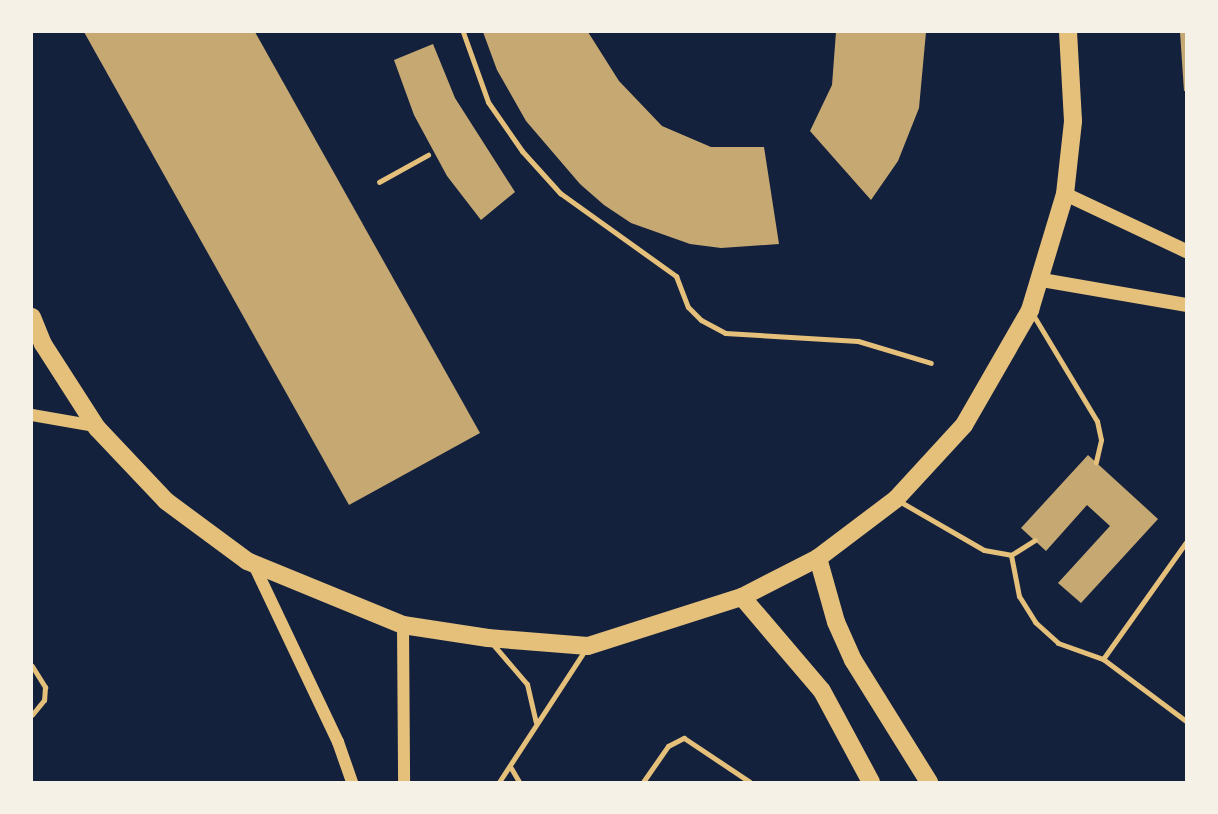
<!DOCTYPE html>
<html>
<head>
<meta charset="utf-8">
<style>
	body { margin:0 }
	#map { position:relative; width:1218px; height:814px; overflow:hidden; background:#14213d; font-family:Lato,sans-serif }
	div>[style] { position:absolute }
	.building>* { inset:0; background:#c6a872 }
	.path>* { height:4.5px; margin:-2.25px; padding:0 2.25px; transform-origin:2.25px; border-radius:2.25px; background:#e5c07b }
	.service>* { height:5px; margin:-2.5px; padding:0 2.5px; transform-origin:2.5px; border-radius:2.5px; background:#e5c07b }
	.tertiary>* { height:12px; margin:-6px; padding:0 6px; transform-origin:6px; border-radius:6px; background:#e5c07b }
	.secondary>* { height:14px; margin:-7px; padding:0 7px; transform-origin:7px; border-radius:7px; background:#e5c07b }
	.primary>* { height:18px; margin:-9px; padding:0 9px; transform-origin:9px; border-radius:9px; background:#e5c07b }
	span { translate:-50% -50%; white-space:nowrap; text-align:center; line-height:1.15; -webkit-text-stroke:7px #f6f1e7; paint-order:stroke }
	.frame { position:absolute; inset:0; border:33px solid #f6f1e7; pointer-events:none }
</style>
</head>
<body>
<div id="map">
	<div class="building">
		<div style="clip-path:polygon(84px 32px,255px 32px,480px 433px,349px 505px)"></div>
		<div style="clip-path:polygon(483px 32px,588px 32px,619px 81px,662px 126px,711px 147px,764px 147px,779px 244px,721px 248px,690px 244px,631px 223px,604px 205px,580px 184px,526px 121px,497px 70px)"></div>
		<div style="clip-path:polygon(836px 32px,926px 32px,919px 108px,898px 161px,871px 200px,810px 131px,832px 85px)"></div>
		<div style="clip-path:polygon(1180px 32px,1186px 32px,1186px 91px,1184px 91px)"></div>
		<div style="clip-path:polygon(433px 44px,455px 98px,515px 192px,481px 220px,447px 176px,414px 115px,394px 60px)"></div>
		<div style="clip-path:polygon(1088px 455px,1158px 519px,1081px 603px,1058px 583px,1110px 526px,1087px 505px,1046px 551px,1021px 528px)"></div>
	</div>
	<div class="path">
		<div style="left:379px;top:182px;width:56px;rotate:-28.9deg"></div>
	</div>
	<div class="service">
		<div style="left:463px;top:32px;width:74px;rotate:70.3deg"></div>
		<div style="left:488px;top:102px;width:60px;rotate:55.2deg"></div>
		<div style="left:522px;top:151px;width:57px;rotate:47.9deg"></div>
		<div style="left:560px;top:193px;width:143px;rotate:35.6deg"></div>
		<div style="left:676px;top:276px;width:33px;rotate:69deg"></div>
		<div style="left:688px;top:307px;width:18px;rotate:45deg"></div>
		<div style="left:701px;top:320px;width:27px;rotate:28deg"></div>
		<div style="left:725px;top:333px;width:133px;rotate:3.4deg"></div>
		<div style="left:858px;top:341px;width:76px;rotate:16.8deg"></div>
		<div style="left:1032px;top:313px;width:126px;rotate:59deg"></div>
		<div style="left:1097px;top:421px;width:19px;rotate:78deg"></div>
		<div style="left:1101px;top:440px;width:23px;rotate:103deg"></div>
		<div style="left:899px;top:501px;width:98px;rotate:30deg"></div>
		<div style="left:984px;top:550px;width:27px;rotate:10deg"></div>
		<div style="left:1011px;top:555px;width:28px;rotate:-32deg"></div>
		<div style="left:1011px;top:555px;width:42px;rotate:79deg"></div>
		<div style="left:1019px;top:596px;width:31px;rotate:58deg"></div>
		<div style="left:1035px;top:622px;width:31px;rotate:42deg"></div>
		<div style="left:1058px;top:643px;width:48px;rotate:19.6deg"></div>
		<div style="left:1103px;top:659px;width:104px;rotate:36.8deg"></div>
		<div style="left:491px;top:642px;width:55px;rotate:49.4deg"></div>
		<div style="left:527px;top:684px;width:39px;rotate:77deg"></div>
		<div style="left:1103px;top:659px;width:143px;rotate:-54.6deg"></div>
		<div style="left:32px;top:666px;width:25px;rotate:58deg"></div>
		<div style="left:45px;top:687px;width:13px;rotate:94deg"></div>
		<div style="left:44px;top:700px;width:19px;rotate:129deg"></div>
		<div style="left:511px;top:768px;width:16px;rotate:60deg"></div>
		<div style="left:499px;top:782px;width:158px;rotate:-56.9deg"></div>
		<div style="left:643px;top:782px;width:44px;rotate:-55.2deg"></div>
		<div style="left:668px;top:746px;width:18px;rotate:-27deg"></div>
		<div style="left:684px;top:738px;width:79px;rotate:33.7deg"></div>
	</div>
	<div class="tertiary">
		<div style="left:32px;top:415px;width:64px;rotate:9.9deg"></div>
		<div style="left:254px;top:565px;width:196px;rotate:64.6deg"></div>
		<div style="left:338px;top:742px;width:42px;rotate:70.7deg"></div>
		<div style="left:403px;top:625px;width:157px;rotate:89.6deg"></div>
	</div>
	<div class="secondary">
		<div style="left:1065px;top:194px;width:134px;rotate:25.2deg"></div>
		<div style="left:1042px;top:280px;width:146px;rotate:9.8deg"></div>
	</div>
	<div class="primary">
		<div style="left:32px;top:317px;width:29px;rotate:68deg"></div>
		<div style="left:43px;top:344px;width:100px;rotate:57.3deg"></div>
		<div style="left:97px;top:428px;width:100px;rotate:46.6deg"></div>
		<div style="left:166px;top:501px;width:101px;rotate:36.5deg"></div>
		<div style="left:247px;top:561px;width:169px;rotate:22.3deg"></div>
		<div style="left:403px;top:625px;width:86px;rotate:8.7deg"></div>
		<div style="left:488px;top:638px;width:100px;rotate:4.6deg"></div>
		<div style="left:588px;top:646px;width:162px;rotate:-17.7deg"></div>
		<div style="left:742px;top:597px;width:85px;rotate:-27.2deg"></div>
		<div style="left:818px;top:558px;width:98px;rotate:-37.1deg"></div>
		<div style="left:896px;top:499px;width:100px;rotate:-47.4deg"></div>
		<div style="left:964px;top:425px;width:133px;rotate:-60.1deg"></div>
		<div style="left:1030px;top:310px;width:121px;rotate:-73.2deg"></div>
		<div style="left:1065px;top:194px;width:73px;rotate:-83.7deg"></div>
		<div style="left:1073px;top:121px;width:89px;rotate:-93.2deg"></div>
		<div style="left:818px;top:558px;width:66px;rotate:74.3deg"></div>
		<div style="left:836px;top:622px;width:42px;rotate:65.9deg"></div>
		<div style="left:853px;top:660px;width:144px;rotate:58.1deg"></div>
		<div style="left:742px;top:597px;width:123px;rotate:49.6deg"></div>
		<div style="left:822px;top:691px;width:103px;rotate:61.7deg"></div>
	</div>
	<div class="frame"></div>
</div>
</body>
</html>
